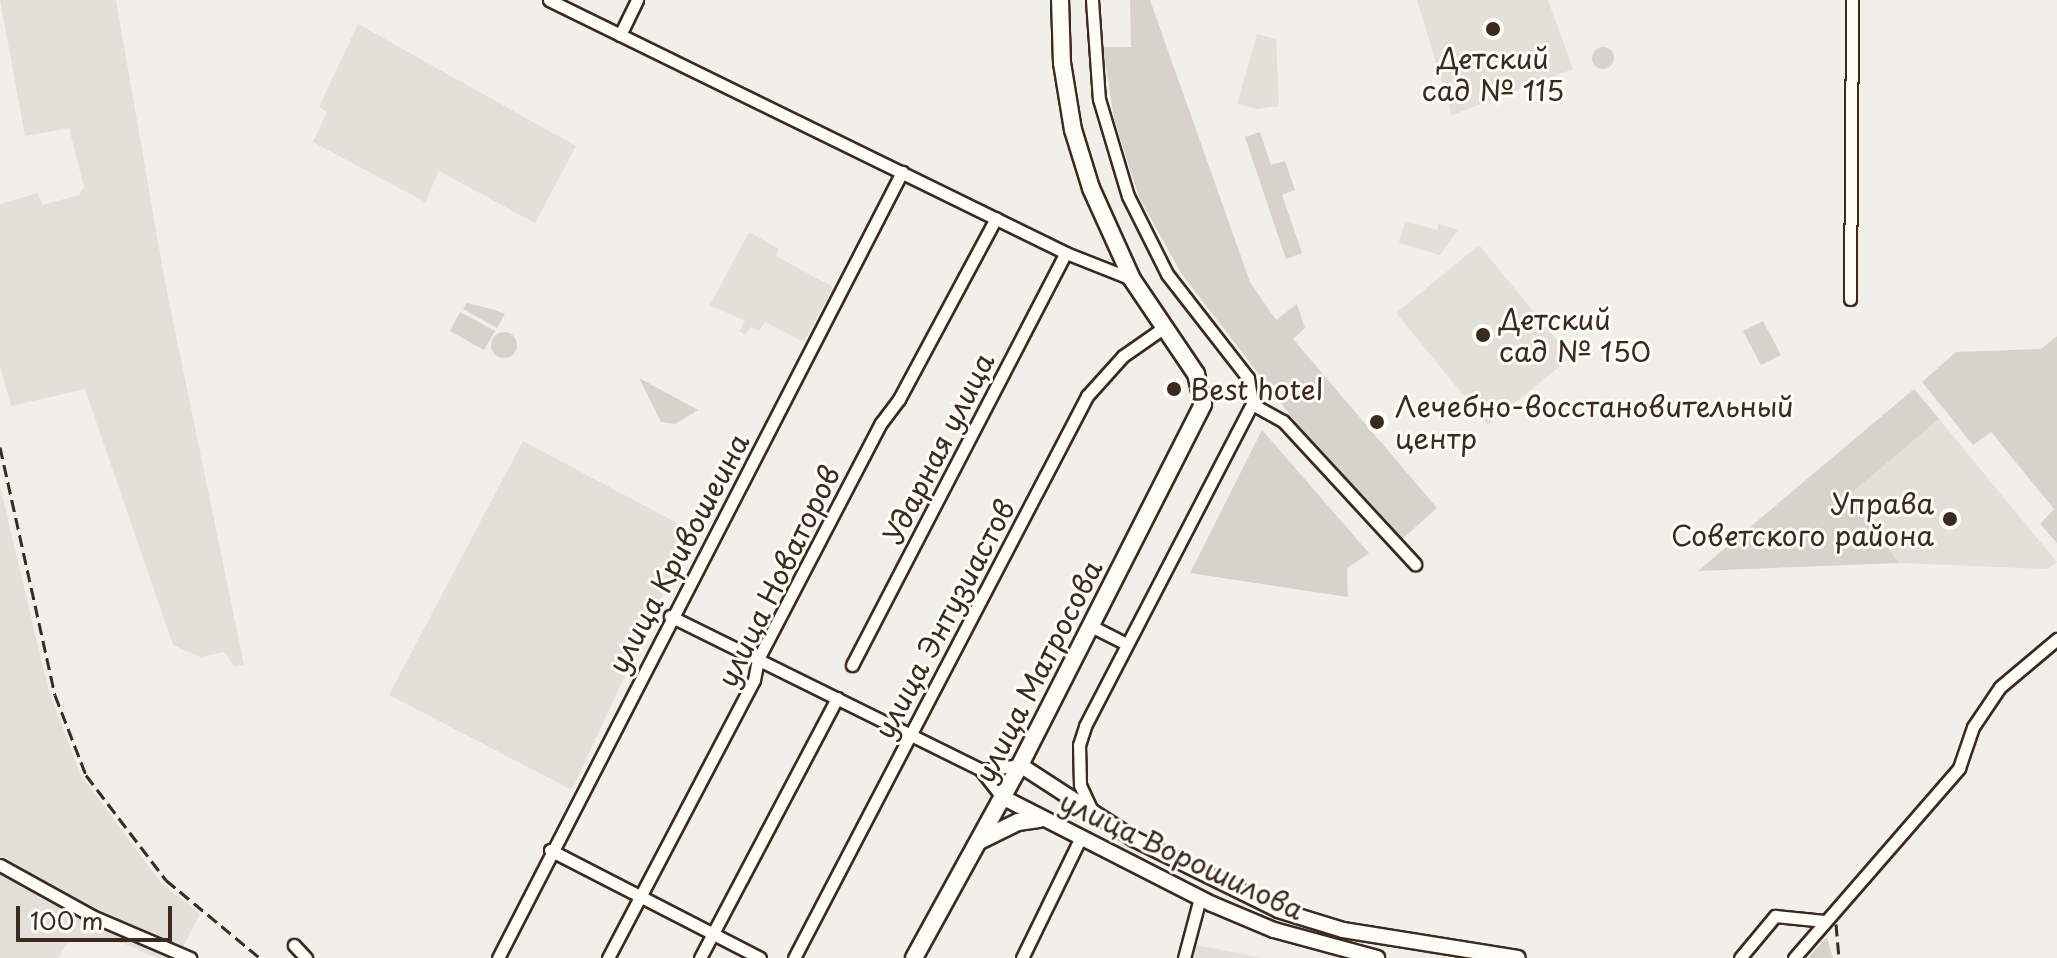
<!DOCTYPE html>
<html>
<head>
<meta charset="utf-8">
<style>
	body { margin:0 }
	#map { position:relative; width:2057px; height:958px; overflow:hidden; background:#f1efea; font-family:"Playpen Sans",sans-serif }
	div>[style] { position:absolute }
	.built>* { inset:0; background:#e3e0da }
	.green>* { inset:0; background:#d7d2cc }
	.round { border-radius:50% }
	.roads { filter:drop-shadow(2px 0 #3b2a1e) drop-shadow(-2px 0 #3b2a1e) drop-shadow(0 2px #3b2a1e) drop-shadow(0 -2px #3b2a1e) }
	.minor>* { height:11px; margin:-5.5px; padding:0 5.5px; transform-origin:5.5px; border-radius:5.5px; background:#fdfcf7 }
	.major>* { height:14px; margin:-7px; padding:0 7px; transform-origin:7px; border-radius:7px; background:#fdfcf7 }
	.highway>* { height:16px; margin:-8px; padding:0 8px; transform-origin:8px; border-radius:8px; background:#fdfcf7 }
	.rail>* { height:3px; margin-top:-1.5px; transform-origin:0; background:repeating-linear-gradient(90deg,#3b2a1e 0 12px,transparent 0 18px) }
	.dots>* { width:22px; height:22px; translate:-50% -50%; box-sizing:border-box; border:4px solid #fdfcf7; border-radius:50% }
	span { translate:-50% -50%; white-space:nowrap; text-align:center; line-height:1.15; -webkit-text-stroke:6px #fdfcf7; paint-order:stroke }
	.poi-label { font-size:28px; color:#3b2a1e }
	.left { translate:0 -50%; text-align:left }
	.right { translate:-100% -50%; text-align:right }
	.street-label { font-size:28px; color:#3b2a1e }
	.scale { position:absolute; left:16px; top:906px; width:156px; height:36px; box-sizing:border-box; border:4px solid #3b2a1e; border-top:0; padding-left:10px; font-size:24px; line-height:28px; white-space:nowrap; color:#3b2a1e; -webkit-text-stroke:6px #fdfcf7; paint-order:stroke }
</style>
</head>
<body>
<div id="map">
	<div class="built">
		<div style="clip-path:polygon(0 0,116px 0,165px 282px,244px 665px,234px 667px,225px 652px,200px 657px,173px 645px,85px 389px,11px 406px,0 366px,0 204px,38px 193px,42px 205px,79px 195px,84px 187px,69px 128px,25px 136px)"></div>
		<div style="clip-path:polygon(1417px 0,1548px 0,1573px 69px,1452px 115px)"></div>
		<div style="clip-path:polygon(358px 24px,576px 146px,535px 223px,439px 171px,425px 202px,313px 142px,327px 112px,319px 107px)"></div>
		<div style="clip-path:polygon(1257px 34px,1276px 39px,1279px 106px,1257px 109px,1237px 104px)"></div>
		<div style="clip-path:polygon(1405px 221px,1437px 230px,1439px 224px,1458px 230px,1440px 255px,1399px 243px)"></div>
		<div style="clip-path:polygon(749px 232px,779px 249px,776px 256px,833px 287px,804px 342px,765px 322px,759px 331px,751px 327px,745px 335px,739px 331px,745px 321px,710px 305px)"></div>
		<div style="clip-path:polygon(1479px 245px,1571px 357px,1488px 425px,1396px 313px)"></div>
		<div style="clip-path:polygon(1939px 419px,2057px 562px,2048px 569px,1899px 563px,1865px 523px,1869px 520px,1849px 495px)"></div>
		<div style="clip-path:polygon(523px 441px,692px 531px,572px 790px,389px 695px)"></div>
		<div style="clip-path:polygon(0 486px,49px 692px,81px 775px,161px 883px,200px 914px,177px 958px,157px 958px,123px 943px,70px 939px,58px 958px,0 958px)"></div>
		<div style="clip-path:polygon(1195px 945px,1233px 952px,1263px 958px,1193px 958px)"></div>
	</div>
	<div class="green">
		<div style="clip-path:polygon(1130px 0,1150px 0,1250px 282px,1276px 320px,1297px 304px,1305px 328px,1293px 339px,1437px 508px,1401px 540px,1391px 537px,1314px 446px,1181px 273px,1139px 197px,1114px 119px,1103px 47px,1131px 47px)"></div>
		<div class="round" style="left:1592px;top:47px;width:22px;height:22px"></div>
		<div style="clip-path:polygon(1260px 132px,1271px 165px,1285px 161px,1295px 190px,1282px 195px,1302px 253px,1286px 259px,1245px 137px)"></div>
		<div style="clip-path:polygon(467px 303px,495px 310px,505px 314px,497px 328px,463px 309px)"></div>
		<div style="clip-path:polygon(460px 312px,495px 331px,484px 350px,450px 331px)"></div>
		<div style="clip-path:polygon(1763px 321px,1781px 355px,1761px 365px,1743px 331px)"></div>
		<div class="round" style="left:491px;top:332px;width:26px;height:26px"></div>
		<div style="clip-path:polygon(2057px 336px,2057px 543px,2040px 524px,2054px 509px,1991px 432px,1973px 445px,1922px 382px,1956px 352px,2041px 349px)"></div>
		<div style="clip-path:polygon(639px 378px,698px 410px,675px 424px,661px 422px)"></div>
		<div style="clip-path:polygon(1914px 389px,1939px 419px,1849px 495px,1899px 563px,1698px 571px)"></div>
		<div style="clip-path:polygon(1262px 430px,1369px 553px,1347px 568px,1348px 597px,1190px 573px)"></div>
		<div style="clip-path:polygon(1827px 937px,1833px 958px,1808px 958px)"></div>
	</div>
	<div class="roads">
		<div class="minor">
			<div style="left:549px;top:0;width:576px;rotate:26.08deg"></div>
			<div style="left:1066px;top:253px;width:71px;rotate:21.5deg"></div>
			<div style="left:1092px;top:0;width:99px;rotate:86deg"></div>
			<div style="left:1099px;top:99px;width:101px;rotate:73.4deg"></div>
			<div style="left:1128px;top:196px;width:87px;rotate:63.4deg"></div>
			<div style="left:1167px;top:274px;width:132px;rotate:52.1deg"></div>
			<div style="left:1248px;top:378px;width:26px;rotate:81deg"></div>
			<div style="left:620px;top:35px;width:39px;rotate:-64deg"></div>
			<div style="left:1850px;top:299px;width:299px;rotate:-89.6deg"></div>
			<div style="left:1252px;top:404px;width:35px;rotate:29deg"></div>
			<div style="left:1283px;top:421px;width:195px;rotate:47.3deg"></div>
			<div style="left:670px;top:616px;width:347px;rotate:26.3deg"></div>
			<div style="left:981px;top:770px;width:34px;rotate:52deg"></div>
			<div style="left:1091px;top:626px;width:39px;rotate:27deg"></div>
			<div style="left:852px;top:665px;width:464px;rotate:-62.6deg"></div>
			<div style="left:981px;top:770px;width:39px;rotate:-7deg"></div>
			<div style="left:1093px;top:813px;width:31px;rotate:-115deg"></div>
			<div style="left:1080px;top:785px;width:40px;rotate:-91.4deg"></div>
			<div style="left:1079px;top:745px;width:20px;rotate:-72deg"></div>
			<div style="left:1085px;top:726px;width:363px;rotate:-62.6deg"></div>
			<div style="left:550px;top:850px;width:236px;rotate:27.2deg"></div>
			<div style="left:0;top:865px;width:105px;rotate:29deg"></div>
			<div style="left:92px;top:916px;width:107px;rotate:23.2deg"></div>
			<div style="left:294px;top:945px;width:18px;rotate:47deg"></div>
			<div style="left:498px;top:958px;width:884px;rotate:-62.8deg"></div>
			<div style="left:608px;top:958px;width:314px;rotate:-62.3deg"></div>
			<div style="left:754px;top:680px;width:21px;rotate:-79deg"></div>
			<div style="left:758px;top:659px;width:266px;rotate:-62.5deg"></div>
			<div style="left:881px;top:423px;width:30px;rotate:-53deg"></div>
			<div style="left:899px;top:399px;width:205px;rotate:-61.8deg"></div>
			<div style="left:700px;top:958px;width:294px;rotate:-62.2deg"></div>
			<div style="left:794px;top:958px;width:634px;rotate:-62.46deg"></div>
			<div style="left:1087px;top:396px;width:54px;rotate:-48deg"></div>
			<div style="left:1123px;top:356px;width:52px;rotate:-34.9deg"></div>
			<div style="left:1022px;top:958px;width:130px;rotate:-64deg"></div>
			<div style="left:1184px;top:958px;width:62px;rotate:-75.1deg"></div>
			<div style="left:1740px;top:958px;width:55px;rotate:-50.2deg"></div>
			<div style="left:1775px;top:916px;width:50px;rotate:5.7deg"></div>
			<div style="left:1794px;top:958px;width:252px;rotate:-49deg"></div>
			<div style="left:1959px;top:768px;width:43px;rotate:-71.1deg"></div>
			<div style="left:1973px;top:727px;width:48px;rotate:-56deg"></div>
			<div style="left:2000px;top:687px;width:75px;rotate:-40.1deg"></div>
		</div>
		<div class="major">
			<div style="left:1020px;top:765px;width:136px;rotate:33deg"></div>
			<div style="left:1134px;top:839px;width:161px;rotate:26.2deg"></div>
			<div style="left:1278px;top:910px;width:68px;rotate:17.1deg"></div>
			<div style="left:1343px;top:930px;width:177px;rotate:9.1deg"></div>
			<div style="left:1002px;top:797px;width:236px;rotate:27deg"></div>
			<div style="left:1212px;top:904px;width:67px;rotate:22.8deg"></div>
			<div style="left:1274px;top:930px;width:107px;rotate:15.2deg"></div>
		</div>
		<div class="highway">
			<div style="left:979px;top:841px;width:43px;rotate:-26deg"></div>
			<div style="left:1018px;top:822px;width:21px;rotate:-8deg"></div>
			<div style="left:914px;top:958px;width:220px;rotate:-61.2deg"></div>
			<div style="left:1020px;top:765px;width:405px;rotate:-63.1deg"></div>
			<div style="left:1203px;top:404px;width:31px;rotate:-103deg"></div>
			<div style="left:1196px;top:374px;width:115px;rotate:-124deg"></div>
			<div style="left:1132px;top:279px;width:100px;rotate:-114.3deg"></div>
			<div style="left:1091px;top:188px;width:61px;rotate:-107.2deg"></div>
			<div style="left:1073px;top:130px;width:68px;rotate:-99.3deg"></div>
			<div style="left:1062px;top:63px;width:63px;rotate:-91.8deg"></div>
		</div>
	</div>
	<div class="rail">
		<div style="left:0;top:447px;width:254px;rotate:77.5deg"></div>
		<div style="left:55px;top:695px;width:86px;rotate:68.8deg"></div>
		<div style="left:86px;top:775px;width:132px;rotate:52.7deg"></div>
		<div style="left:166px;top:880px;width:122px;rotate:39.7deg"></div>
		<div style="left:1836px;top:924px;width:34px;rotate:85deg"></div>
	</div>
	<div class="dots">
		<div style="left:1493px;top:29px;background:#3b2a1e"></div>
		<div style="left:1483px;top:335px;background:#3b2a1e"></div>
		<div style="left:1174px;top:389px;background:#3b2a1e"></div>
		<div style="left:1377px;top:422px;background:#3b2a1e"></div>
		<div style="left:1950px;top:519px;background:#3b2a1e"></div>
	</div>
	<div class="poi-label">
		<span style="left:1493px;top:74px">Детский<br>сад № 115</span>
		<span class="left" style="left:1499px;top:335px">Детский<br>сад № 150</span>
		<span class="left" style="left:1190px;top:389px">Best hotel</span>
		<span class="left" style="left:1395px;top:422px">Лечебно-восстановительный<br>центр</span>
		<span class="right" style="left:1934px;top:519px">Управа<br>Советского района</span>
	</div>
	<div class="street-label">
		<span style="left:938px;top:448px;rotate:-63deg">Ударная улица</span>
		<span style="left:678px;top:553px;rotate:-62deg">улица Кривошеина</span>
		<span style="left:778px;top:576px;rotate:-64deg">улица Новаторов</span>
		<span style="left:944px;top:619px;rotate:-62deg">улица Энтузиастов</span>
		<span style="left:1038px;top:671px;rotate:-63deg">улица Матросова</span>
		<span style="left:1182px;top:855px;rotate:25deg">улица Ворошилова</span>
	</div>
	<div class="scale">100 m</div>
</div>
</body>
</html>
